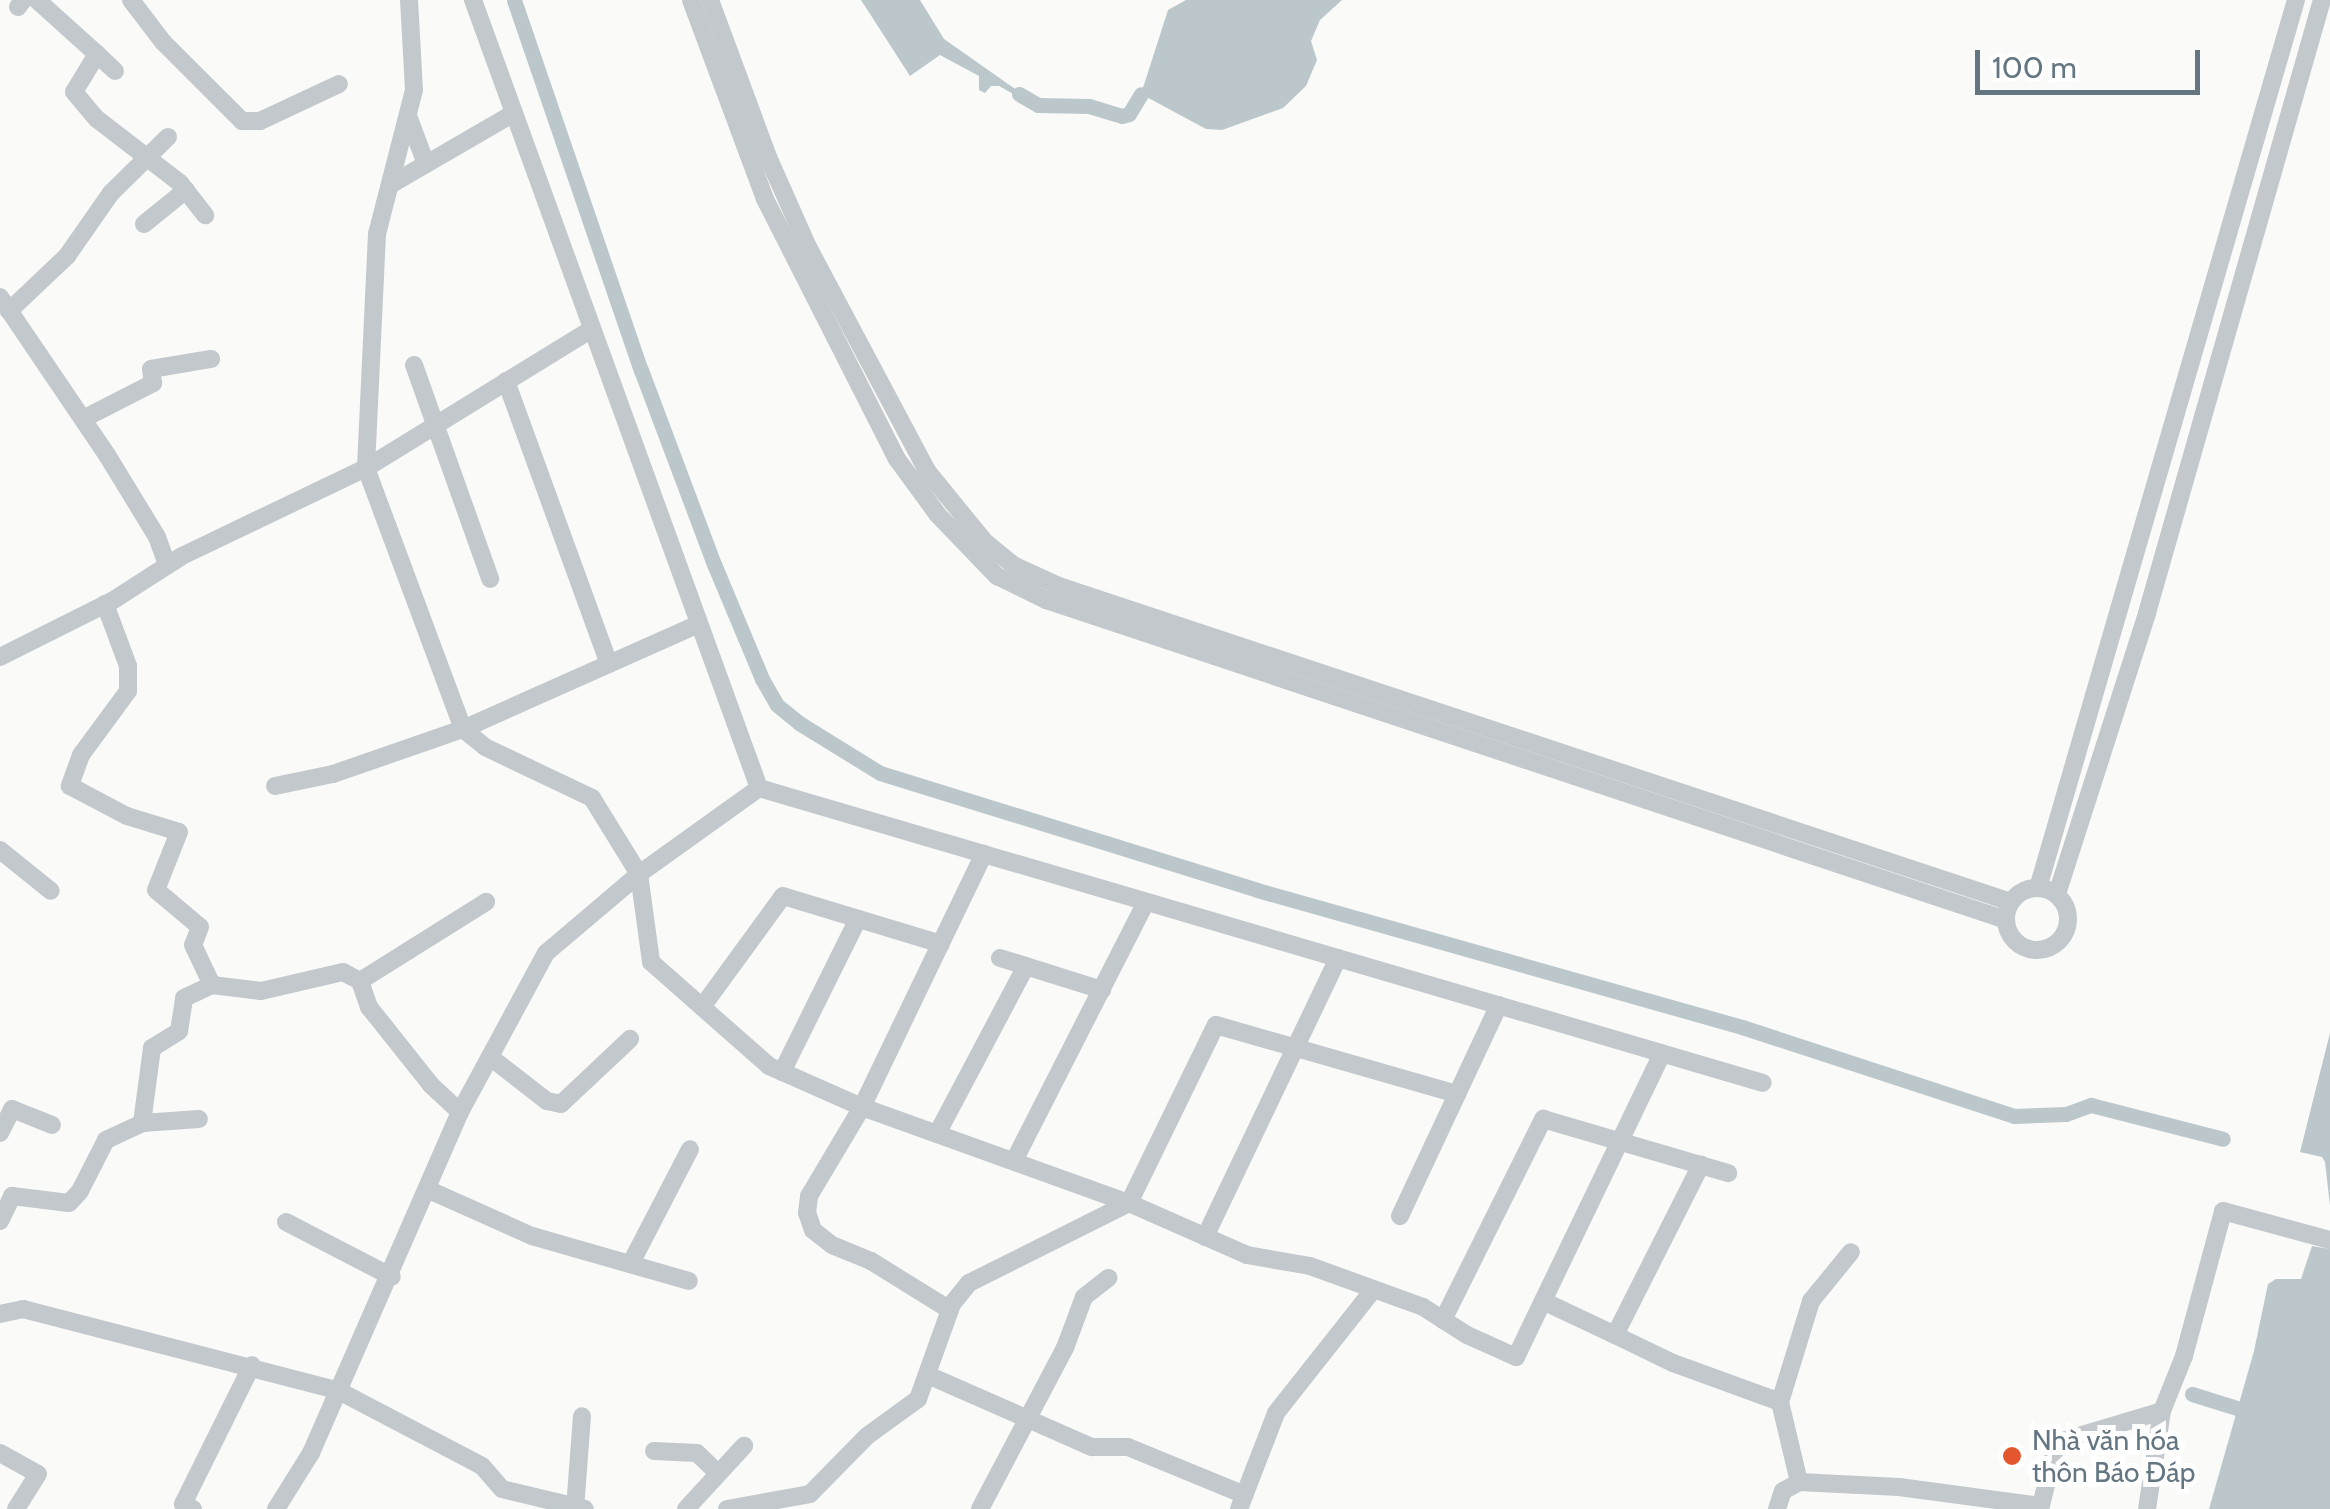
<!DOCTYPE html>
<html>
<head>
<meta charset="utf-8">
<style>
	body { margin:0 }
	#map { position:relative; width:2330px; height:1509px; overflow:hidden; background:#fafaf8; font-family:Cabin,sans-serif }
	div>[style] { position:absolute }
	.water>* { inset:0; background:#bbc7cb }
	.canal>* { height:15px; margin:-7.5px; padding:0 7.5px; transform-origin:7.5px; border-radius:7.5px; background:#bbc7cb }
	.street>* { height:18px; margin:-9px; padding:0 9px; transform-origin:9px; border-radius:9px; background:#c3c8cc }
	.street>.ring { margin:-9px; padding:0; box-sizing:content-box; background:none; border:18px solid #c3c8cc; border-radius:50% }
	.dots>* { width:28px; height:28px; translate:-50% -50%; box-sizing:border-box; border:5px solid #fff; border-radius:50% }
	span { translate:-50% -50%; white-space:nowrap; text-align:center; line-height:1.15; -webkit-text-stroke:10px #fff; paint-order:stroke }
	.poi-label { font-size:28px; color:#657683 }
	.left { translate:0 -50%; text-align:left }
	.scale { position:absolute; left:1975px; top:50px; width:225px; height:45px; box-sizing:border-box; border:5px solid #657683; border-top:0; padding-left:12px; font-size:30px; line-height:35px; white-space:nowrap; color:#657683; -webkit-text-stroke:8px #fff; paint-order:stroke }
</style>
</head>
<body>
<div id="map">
	<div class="water">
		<div style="clip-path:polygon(861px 0,920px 0,944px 39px,1018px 91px,1017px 96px,999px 86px,991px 86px,985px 93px,979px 90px,979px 76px,940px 55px,910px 76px)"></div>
		<div style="clip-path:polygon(1186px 0,1342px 0,1320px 20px,1311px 41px,1317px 60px,1306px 86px,1283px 108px,1222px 130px,1206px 129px,1141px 94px,1168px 10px)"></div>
		<div style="clip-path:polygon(2330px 1033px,2330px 1206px,2325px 1162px,2322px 1157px,2300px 1152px)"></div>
		<div style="clip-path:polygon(2312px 1246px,2330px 1249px,2330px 1509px,2209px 1509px,2254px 1351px,2268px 1284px,2276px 1279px,2301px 1279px)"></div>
	</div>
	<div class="canal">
		<div style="left:514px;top:0;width:391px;rotate:71.1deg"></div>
		<div style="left:641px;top:370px;width:207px;rotate:69.4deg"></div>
		<div style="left:714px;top:564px;width:125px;rotate:67.3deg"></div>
		<div style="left:762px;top:679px;width:30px;rotate:60deg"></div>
		<div style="left:777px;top:705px;width:28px;rotate:39deg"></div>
		<div style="left:799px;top:723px;width:95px;rotate:31.7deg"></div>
		<div style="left:880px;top:773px;width:395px;rotate:17.2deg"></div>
		<div style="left:1257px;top:890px;width:504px;rotate:15.77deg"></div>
		<div style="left:1742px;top:1027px;width:286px;rotate:18.1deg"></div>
		<div style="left:2014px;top:1116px;width:52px;rotate:-2.2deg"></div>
		<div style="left:2066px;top:1114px;width:27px;rotate:-20deg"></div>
		<div style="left:2091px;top:1105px;width:136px;rotate:14.4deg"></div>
		<div style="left:1019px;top:94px;width:22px;rotate:30deg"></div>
		<div style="left:1038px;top:105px;width:51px;rotate:1.1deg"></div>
		<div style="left:1089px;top:106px;width:34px;rotate:17deg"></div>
		<div style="left:1122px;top:116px;width:7px;rotate:-16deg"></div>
		<div style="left:1129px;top:114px;width:23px;rotate:-59deg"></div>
		<div style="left:2192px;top:1394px;width:70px;rotate:17.4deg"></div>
	</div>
	<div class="street">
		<div style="left:37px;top:0;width:81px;rotate:42deg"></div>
		<div style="left:131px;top:0;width:53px;rotate:52.7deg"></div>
		<div style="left:163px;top:42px;width:112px;rotate:45deg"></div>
		<div style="left:242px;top:121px;width:18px"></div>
		<div style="left:260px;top:121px;width:87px;rotate:-25.1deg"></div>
		<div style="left:409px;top:0;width:90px;rotate:86.8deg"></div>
		<div style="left:414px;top:90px;width:149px;rotate:104.4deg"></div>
		<div style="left:377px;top:234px;width:234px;rotate:92.7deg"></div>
		<div style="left:366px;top:468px;width:278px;rotate:69.6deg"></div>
		<div style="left:463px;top:729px;width:28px;rotate:39deg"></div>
		<div style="left:485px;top:747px;width:119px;rotate:25.5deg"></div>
		<div style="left:592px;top:798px;width:89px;rotate:58.3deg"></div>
		<div style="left:639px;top:874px;width:89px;rotate:82.2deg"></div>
		<div style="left:651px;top:962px;width:157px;rotate:41.4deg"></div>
		<div style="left:769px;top:1066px;width:102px;rotate:23.8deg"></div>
		<div style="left:862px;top:1107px;width:284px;rotate:19.8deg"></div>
		<div style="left:1129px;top:1203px;width:129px;rotate:23.8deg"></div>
		<div style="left:1247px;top:1255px;width:64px;rotate:9.9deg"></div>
		<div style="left:1310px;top:1266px;width:120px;rotate:19.9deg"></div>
		<div style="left:1423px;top:1307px;width:52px;rotate:32.5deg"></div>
		<div style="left:1467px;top:1335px;width:54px;rotate:24.2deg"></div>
		<div style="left:1516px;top:1357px;width:337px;rotate:-64.3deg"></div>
		<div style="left:473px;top:0;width:838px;rotate:70.05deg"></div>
		<div style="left:759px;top:788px;width:1046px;rotate:16.37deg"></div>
		<div style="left:691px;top:0;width:212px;rotate:69.6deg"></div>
		<div style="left:765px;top:199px;width:292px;rotate:63.1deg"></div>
		<div style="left:897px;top:459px;width:69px;rotate:53.8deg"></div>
		<div style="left:938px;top:515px;width:85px;rotate:46deg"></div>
		<div style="left:997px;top:576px;width:55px;rotate:26.1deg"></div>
		<div style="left:1046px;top:600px;width:1012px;rotate:18.43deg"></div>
		<div style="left:710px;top:0;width:167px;rotate:69.7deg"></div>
		<div style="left:768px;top:157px;width:96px;rotate:66.1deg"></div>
		<div style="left:807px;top:245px;width:256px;rotate:62deg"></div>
		<div style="left:927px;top:471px;width:92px;rotate:50.8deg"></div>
		<div style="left:985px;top:542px;width:38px;rotate:39deg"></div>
		<div style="left:1015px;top:566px;width:48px;rotate:24.4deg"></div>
		<div style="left:1059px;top:586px;width:1003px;rotate:18.36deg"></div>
		<div style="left:18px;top:7px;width:9px;rotate:-54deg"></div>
		<div style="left:115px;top:71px;width:25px;rotate:-137deg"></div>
		<div style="left:97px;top:54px;width:44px;rotate:121.2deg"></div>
		<div style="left:74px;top:92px;width:35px;rotate:50deg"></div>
		<div style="left:97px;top:119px;width:105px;rotate:37.6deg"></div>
		<div style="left:180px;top:183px;width:41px;rotate:52deg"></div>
		<div style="left:408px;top:116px;width:51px;rotate:69.4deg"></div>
		<div style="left:390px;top:185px;width:143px;rotate:-30.1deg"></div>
		<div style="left:144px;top:224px;width:54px;rotate:-39deg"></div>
		<div style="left:0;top:297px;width:191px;rotate:55.9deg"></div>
		<div style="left:107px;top:455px;width:96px;rotate:58.6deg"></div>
		<div style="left:157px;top:537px;width:30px;rotate:70deg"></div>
		<div style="left:9px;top:311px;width:80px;rotate:-43.5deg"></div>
		<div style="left:67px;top:256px;width:77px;rotate:-55.1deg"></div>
		<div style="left:111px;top:193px;width:80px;rotate:-44.5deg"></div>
		<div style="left:414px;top:365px;width:227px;rotate:70.4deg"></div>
		<div style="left:506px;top:381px;width:301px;rotate:70deg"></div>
		<div style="left:83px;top:419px;width:79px;rotate:-27.2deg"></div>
		<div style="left:153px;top:383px;width:14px;rotate:-98deg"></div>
		<div style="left:151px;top:369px;width:61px;rotate:-9.5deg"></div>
		<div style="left:105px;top:604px;width:66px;rotate:69.6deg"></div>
		<div style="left:128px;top:666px;width:25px;rotate:90deg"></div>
		<div style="left:128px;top:691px;width:79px;rotate:126.3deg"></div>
		<div style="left:81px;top:755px;width:33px;rotate:110deg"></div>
		<div style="left:70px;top:786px;width:64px;rotate:27.8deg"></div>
		<div style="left:127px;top:816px;width:54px;rotate:17.1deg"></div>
		<div style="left:179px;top:832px;width:62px;rotate:111.6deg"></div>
		<div style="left:156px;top:890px;width:57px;rotate:40.1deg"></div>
		<div style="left:200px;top:927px;width:19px;rotate:111deg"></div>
		<div style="left:193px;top:945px;width:44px;rotate:64.6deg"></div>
		<div style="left:0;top:657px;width:125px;rotate:-26.6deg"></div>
		<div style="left:112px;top:601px;width:83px;rotate:-32.7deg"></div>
		<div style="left:182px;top:556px;width:204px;rotate:-25.6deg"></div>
		<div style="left:366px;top:468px;width:265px;rotate:-31.6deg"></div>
		<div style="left:275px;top:786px;width:59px;rotate:-11.7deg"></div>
		<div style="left:333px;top:774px;width:138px;rotate:-19.1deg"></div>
		<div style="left:463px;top:729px;width:258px;rotate:-24deg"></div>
		<div style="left:0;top:850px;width:65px;rotate:38.8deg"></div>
		<div class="ring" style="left:2006px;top:888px;width:44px;height:44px"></div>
		<div style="left:2038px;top:888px;width:925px;rotate:-73.8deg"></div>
		<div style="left:2057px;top:894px;width:295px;rotate:-72.2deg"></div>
		<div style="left:2147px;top:613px;width:637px;rotate:-74.07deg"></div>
		<div style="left:1000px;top:958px;width:107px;rotate:17.4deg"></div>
		<div style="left:360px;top:981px;width:149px;rotate:-32.1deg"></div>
		<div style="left:702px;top:1007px;width:137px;rotate:-53.9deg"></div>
		<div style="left:783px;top:896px;width:165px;rotate:16.9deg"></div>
		<div style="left:490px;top:1057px;width:72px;rotate:37.7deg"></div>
		<div style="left:547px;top:1101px;width:14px;rotate:12deg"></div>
		<div style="left:561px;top:1104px;width:95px;rotate:-43.3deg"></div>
		<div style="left:782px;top:1072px;width:171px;rotate:-63.6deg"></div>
		<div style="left:142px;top:1123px;width:76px;rotate:-82.4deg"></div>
		<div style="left:152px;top:1048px;width:32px;rotate:-32deg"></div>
		<div style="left:179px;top:1031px;width:33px;rotate:-81deg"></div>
		<div style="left:184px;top:998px;width:31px;rotate:-25deg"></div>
		<div style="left:212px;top:985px;width:49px;rotate:7deg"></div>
		<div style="left:261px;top:991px;width:84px;rotate:-13deg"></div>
		<div style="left:343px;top:972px;width:19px;rotate:28deg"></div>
		<div style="left:360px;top:981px;width:28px;rotate:71deg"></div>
		<div style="left:369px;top:1007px;width:100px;rotate:51.5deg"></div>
		<div style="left:431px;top:1085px;width:40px;rotate:43deg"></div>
		<div style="left:0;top:1133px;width:27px;rotate:-63deg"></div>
		<div style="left:12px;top:1109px;width:43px;rotate:21.8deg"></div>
		<div style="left:937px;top:1134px;width:190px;rotate:-62.1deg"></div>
		<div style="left:1014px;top:1161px;width:291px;rotate:-63deg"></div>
		<div style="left:429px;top:1190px;width:113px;rotate:24.1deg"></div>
		<div style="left:532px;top:1236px;width:163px;rotate:16deg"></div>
		<div style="left:1400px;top:1216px;width:233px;rotate:-64.9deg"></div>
		<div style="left:0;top:1221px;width:28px;rotate:-64deg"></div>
		<div style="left:12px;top:1196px;width:57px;rotate:7deg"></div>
		<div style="left:69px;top:1203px;width:16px;rotate:-47deg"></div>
		<div style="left:80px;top:1191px;width:57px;rotate:-63deg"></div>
		<div style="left:106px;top:1140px;width:40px;rotate:-25deg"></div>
		<div style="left:142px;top:1123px;width:57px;rotate:-4deg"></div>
		<div style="left:286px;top:1222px;width:119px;rotate:27.4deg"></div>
		<div style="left:1205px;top:1237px;width:309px;rotate:-64.5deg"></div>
		<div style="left:631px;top:1263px;width:128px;rotate:-62.6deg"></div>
		<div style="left:1543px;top:1301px;width:80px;rotate:25.3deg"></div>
		<div style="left:1615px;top:1335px;width:191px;rotate:-63.2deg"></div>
		<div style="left:950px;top:1310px;width:93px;rotate:-148.2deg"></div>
		<div style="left:871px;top:1261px;width:42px;rotate:-157.7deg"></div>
		<div style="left:832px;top:1245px;width:24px;rotate:-142deg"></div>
		<div style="left:813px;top:1230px;width:18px;rotate:-109deg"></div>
		<div style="left:807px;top:1213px;width:17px;rotate:-83deg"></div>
		<div style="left:809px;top:1196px;width:104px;rotate:-59.2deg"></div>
		<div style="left:862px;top:1107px;width:281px;rotate:-64.3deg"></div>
		<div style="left:0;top:1314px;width:24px;rotate:-12deg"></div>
		<div style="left:23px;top:1309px;width:326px;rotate:14.5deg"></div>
		<div style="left:339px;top:1391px;width:161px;rotate:27.7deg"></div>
		<div style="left:482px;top:1466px;width:30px;rotate:49deg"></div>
		<div style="left:502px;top:1489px;width:85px;rotate:13.5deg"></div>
		<div style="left:1443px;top:1320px;width:225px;rotate:-63.5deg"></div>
		<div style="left:1543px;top:1119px;width:193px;rotate:16.3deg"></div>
		<div style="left:1615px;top:1335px;width:64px;rotate:25.8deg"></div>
		<div style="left:1673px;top:1363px;width:114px;rotate:20deg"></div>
		<div style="left:1780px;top:1402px;width:82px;rotate:76.6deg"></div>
		<div style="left:930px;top:1376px;width:177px;rotate:23.7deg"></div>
		<div style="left:1092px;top:1447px;width:36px"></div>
		<div style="left:1128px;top:1447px;width:126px;rotate:22.3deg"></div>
		<div style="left:1780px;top:1402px;width:106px;rotate:-72.9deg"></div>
		<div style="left:1811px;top:1301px;width:63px;rotate:-50.8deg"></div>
		<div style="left:654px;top:1451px;width:43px;rotate:2.7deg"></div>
		<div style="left:697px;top:1453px;width:29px;rotate:44deg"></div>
		<div style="left:0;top:1453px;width:43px;rotate:28.9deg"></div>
		<div style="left:38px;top:1474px;width:41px;rotate:122.2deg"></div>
		<div style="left:193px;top:1509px;width:11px;rotate:-153deg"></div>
		<div style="left:183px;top:1504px;width:155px;rotate:-63.6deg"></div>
		<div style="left:276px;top:1509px;width:66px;rotate:-58deg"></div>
		<div style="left:311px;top:1453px;width:372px;rotate:-66.4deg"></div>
		<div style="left:460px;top:1112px;width:181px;rotate:-61.6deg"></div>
		<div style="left:546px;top:953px;width:122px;rotate:-40.3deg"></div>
		<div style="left:639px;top:874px;width:148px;rotate:-35.6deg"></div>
		<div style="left:575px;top:1509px;width:93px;rotate:-85.7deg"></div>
		<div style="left:686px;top:1509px;width:86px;rotate:-47.4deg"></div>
		<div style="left:727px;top:1509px;width:84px;rotate:-10.2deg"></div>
		<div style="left:810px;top:1494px;width:81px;rotate:-45.5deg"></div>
		<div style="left:867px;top:1436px;width:63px;rotate:-36deg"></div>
		<div style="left:918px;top:1399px;width:101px;rotate:-70.3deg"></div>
		<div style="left:952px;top:1304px;width:27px;rotate:-51deg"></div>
		<div style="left:969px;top:1283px;width:179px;rotate:-26.6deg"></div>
		<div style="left:1129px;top:1203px;width:198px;rotate:-64deg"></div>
		<div style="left:1216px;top:1025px;width:251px;rotate:16deg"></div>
		<div style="left:980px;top:1509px;width:182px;rotate:-62.2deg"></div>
		<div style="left:1065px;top:1348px;width:54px;rotate:-69.6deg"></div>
		<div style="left:1084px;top:1297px;width:31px;rotate:-38deg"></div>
		<div style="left:1239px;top:1509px;width:103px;rotate:-68.9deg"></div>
		<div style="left:1276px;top:1413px;width:157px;rotate:-51.7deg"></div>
		<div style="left:1777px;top:1509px;width:19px;rotate:-72deg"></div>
		<div style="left:1783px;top:1491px;width:18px;rotate:-29deg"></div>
		<div style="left:1799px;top:1482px;width:100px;rotate:2.9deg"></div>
		<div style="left:1899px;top:1487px;width:143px;rotate:7.6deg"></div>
		<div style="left:2040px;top:1509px;width:61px;rotate:-75.7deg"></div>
		<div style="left:2055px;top:1450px;width:14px;rotate:-45deg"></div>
		<div style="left:2065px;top:1440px;width:101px;rotate:-16.6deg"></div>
		<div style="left:2162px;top:1411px;width:59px;rotate:-68.2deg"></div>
		<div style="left:2184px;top:1356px;width:150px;rotate:-74.9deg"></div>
		<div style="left:2223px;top:1211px;width:111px;rotate:15.2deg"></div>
		<div style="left:2147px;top:1509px;width:99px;rotate:-81.3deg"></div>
	</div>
	<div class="dots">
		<div style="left:2012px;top:1456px;background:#e4572e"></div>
	</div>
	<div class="poi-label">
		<span class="left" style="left:2032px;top:1456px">Nhà văn hóa<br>thôn Báo Đáp</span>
	</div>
	<div class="scale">100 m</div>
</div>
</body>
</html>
